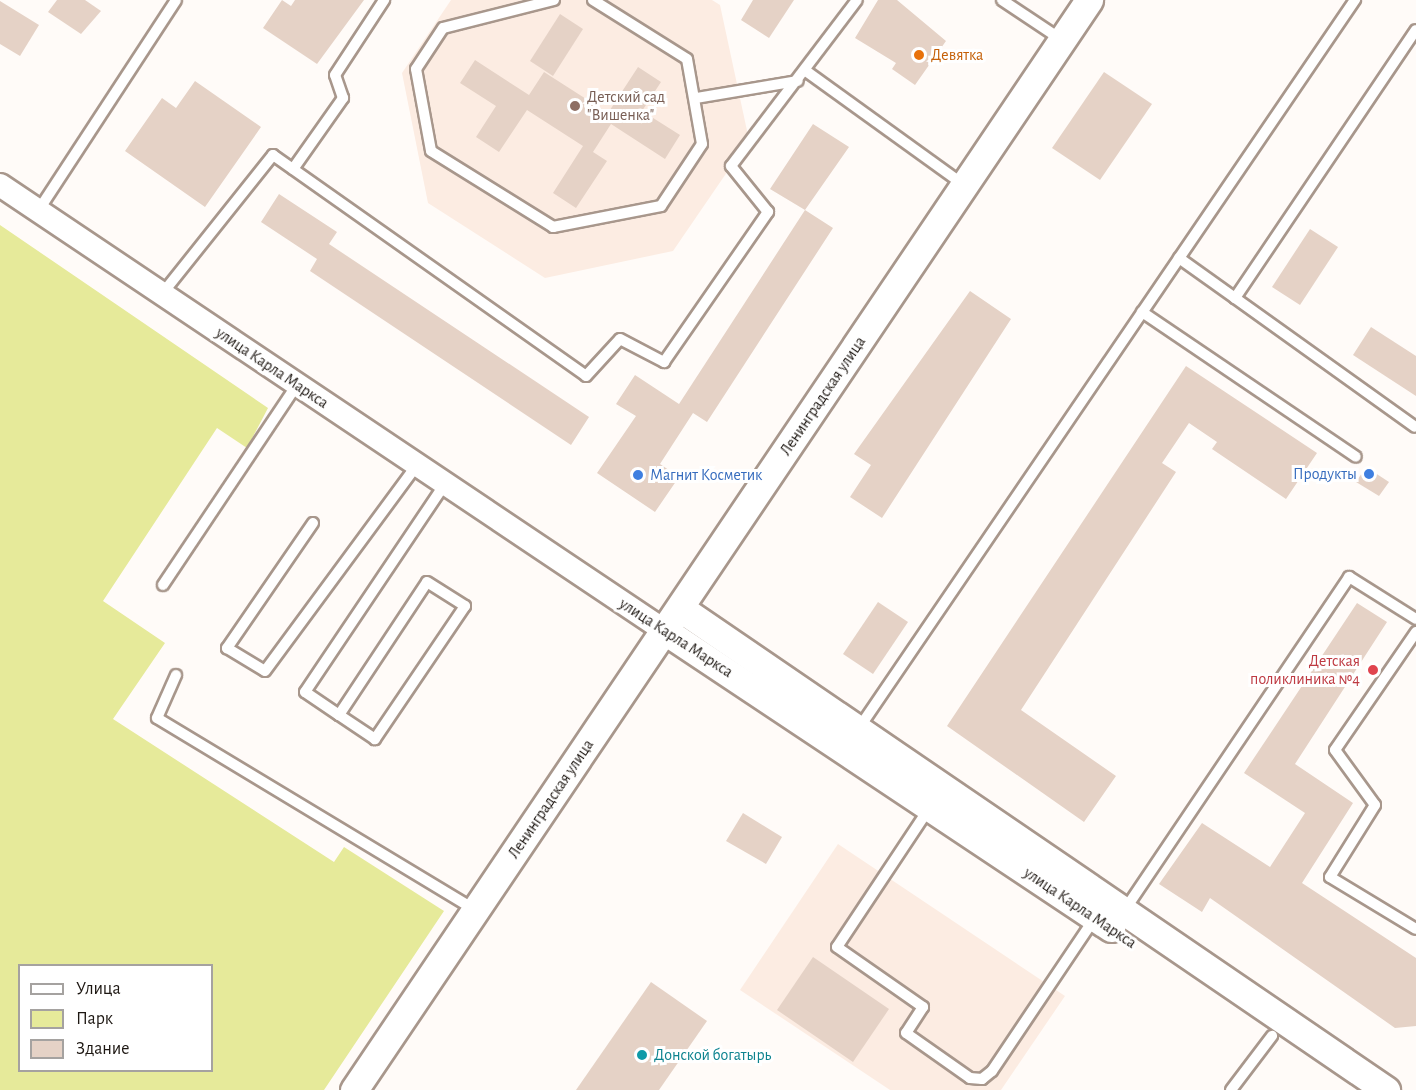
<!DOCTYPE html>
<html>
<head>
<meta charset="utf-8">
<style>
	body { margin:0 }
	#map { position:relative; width:1416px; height:1090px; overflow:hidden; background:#fffbf8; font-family:"Alegreya Sans",sans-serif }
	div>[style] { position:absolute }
	.built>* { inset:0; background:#fcece2 }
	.green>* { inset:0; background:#e6ea9a }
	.building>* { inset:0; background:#e5d2c6 }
	.roads { filter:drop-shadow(2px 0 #a8978c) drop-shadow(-2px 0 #a8978c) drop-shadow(0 2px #a8978c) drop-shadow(0 -2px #a8978c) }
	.service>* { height:10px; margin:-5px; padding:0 5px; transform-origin:5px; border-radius:5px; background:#fff }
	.minor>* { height:22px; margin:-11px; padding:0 11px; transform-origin:11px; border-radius:11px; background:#fff }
	.tertiary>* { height:27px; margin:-13.5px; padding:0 13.5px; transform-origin:13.5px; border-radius:13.5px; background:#fff }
	.dots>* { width:16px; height:16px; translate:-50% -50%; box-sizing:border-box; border:3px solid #fff; border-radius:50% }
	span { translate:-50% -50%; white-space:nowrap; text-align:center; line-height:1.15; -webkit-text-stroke:6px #fff; paint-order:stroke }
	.food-label { font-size:16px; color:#c56008 }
	.left { translate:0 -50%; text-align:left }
	.education-label { font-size:16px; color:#785e54 }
	.street-label { font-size:16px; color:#1d1712 }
	.shop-label { font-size:16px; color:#366cbe }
	.right { translate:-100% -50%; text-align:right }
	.health-label { font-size:16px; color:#be3a42 }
	.culture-label { font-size:16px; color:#0d838f }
	.legend { position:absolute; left:18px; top:964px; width:195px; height:108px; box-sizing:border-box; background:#fff; border:2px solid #a5a2a0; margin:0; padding:8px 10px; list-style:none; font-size:18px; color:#1d1712 }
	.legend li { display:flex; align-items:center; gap:12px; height:30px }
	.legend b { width:30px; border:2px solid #a5a2a0 }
</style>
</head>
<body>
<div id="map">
	<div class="built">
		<div style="clip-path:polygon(451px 0,712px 0,720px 5px,749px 140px,673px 251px,545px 278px,428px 203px,402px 73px)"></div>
		<div style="clip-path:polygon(838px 844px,1065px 996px,1001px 1090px,890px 1090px,740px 990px)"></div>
	</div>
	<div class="green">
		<div style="clip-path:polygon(evenodd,0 225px,268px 408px,247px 448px,217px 428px,103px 601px,165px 643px,113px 719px,334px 862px,344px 847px,444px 911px,324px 1090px,0 1090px,0 225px,20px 966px,212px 966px,212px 1070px,20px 1070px,20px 966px)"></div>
	</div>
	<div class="building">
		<div style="clip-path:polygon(57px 0,85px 0,101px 11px,81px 34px,48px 12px)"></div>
		<div style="clip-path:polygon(282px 0,291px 6px,295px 0,364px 0,317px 64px,263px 28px)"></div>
		<div style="clip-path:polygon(753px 0,794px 0,769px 38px,741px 20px)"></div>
		<div style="clip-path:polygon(878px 0,897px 0,946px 41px,915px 85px,892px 69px,896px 63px,855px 38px)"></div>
		<div style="clip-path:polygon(0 1px,39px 25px,20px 56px,0 44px)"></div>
		<div style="clip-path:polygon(560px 14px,583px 29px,553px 76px,530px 61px)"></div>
		<div style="clip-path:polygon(475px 60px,529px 95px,544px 72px,608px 113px,638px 67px,661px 82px,642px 111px,680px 135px,665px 159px,611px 124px,593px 152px,607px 161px,576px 208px,553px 193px,583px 146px,527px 110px,499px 152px,476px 137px,496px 106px,460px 83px)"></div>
		<div style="clip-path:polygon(1104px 72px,1152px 104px,1100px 180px,1052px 148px)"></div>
		<div style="clip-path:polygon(195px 81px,261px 127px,205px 207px,125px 151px,162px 98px,176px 108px)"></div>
		<div style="clip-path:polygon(813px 124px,849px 147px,805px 210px,833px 228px,707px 422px,693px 413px,660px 464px,679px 477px,655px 512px,597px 473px,636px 416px,616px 404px,635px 375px,679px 404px,805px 210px,770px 189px)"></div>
		<div style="clip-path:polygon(279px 194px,337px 232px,329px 244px,589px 417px,571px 445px,310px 271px,317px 259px,261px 222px)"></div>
		<div style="clip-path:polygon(1310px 229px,1338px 247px,1300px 305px,1272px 287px)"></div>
		<div style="clip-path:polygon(970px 291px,1011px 319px,882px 518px,850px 497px,871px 465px,854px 454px)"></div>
		<div style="clip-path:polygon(1371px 327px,1416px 356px,1416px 396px,1353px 355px)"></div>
		<div style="clip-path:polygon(1186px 366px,1317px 453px,1286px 499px,1212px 449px,1217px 442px,1189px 423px,1162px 463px,1176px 472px,1021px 710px,1116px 776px,1084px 822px,947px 726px)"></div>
		<div style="clip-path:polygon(1366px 467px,1389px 482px,1379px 496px,1356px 482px)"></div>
		<div style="clip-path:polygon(878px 602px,908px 622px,873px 674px,843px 654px)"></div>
		<div style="clip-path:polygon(1357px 603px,1387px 622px,1295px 764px,1353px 803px,1302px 883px,1416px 958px,1416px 1026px,1395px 1028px,1210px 898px,1202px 912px,1159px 884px,1202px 823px,1270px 867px,1305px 813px,1244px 773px)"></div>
		<div style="clip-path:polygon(743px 813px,782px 837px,766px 864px,726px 841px)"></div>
		<div style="clip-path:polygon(813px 957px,889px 1009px,853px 1062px,777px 1010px)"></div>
		<div style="clip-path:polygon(651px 982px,707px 1021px,659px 1090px,576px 1090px)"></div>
	</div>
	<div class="roads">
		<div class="service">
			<div style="left:554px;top:0;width:114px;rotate:165.8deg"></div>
			<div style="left:443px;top:28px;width:49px;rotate:123.4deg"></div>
			<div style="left:416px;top:69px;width:83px;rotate:79.6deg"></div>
			<div style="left:431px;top:151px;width:144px;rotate:31.9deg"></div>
			<div style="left:553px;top:227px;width:110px;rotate:-11deg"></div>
			<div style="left:661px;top:206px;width:74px;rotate:-56.5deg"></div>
			<div style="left:702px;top:144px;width:86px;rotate:-100deg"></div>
			<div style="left:687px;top:59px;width:111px;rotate:-147.9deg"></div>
			<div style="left:1002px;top:0;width:72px;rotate:33.7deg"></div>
			<div style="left:806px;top:71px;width:195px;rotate:35.8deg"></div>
			<div style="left:696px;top:98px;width:103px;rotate:-9.5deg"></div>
			<div style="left:293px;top:169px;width:87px;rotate:-54.8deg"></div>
			<div style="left:343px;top:98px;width:24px;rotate:-109deg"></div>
			<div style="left:335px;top:75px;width:90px;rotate:-56.8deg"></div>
			<div style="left:38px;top:211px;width:252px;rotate:-56.8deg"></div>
			<div style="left:1179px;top:258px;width:69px;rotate:35.5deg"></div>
			<div style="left:1235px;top:298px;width:323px;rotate:-56deg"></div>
			<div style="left:162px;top:294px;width:178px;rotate:-51.4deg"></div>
			<div style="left:273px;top:155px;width:383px;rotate:35.2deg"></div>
			<div style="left:586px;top:376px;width:50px;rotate:-47.4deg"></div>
			<div style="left:620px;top:339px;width:50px;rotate:27.6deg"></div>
			<div style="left:664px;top:362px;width:183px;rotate:-55.3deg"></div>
			<div style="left:768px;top:212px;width:59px;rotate:-128.8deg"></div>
			<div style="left:731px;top:166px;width:208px;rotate:-52.8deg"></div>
			<div style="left:1235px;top:298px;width:221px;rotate:35.6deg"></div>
			<div style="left:1142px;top:312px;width:258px;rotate:34.1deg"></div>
			<div style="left:313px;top:523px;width:152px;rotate:124.5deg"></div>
			<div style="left:227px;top:648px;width:44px;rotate:31.2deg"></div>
			<div style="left:265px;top:671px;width:256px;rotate:-53.6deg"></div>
			<div style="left:427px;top:582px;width:45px;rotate:32.3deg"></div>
			<div style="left:465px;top:606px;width:161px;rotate:124.1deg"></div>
			<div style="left:375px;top:739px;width:43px;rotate:-146.3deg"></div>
			<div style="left:339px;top:715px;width:159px;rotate:-56.5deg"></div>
			<div style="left:163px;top:585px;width:241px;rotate:-56.2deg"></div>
			<div style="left:1416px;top:632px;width:143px;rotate:124.5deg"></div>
			<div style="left:1335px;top:750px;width:68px;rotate:54deg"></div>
			<div style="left:1375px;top:805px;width:85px;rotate:122deg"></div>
			<div style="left:1330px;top:877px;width:100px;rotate:31.2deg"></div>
			<div style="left:176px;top:675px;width:47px;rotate:113.8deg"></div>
			<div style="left:157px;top:718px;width:371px;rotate:31.1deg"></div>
			<div style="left:339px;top:715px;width:41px;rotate:-145.9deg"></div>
			<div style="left:305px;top:692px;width:251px;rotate:-56.1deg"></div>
			<div style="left:857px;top:731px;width:885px;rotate:-55.74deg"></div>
			<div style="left:930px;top:807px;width:168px;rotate:123.6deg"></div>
			<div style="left:837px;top:947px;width:105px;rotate:34.9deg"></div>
			<div style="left:923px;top:1007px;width:31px;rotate:123deg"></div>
			<div style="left:906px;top:1033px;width:78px;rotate:35.1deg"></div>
			<div style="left:970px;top:1078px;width:12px;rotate:5deg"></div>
			<div style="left:982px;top:1079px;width:13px;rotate:-39deg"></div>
			<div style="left:992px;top:1071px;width:184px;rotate:-56.1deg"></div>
			<div style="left:1124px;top:911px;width:403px;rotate:-56deg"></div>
			<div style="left:1349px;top:577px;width:79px;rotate:32.1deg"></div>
			<div style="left:1231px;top:1090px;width:68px;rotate:-52.8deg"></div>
		</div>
		<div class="minor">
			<div style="left:0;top:185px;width:801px;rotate:33.85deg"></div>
		</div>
		<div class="tertiary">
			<div style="left:680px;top:608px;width:855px;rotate:34.32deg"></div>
			<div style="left:665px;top:631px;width:536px;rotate:33.66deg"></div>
			<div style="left:354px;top:1090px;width:1315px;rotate:-56.01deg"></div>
		</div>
	</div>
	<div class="dots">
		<div style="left:919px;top:55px;background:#e8710a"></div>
		<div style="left:575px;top:106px;background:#8d6e63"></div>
		<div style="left:1369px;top:474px;background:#3f7fe0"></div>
		<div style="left:638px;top:475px;background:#3f7fe0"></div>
		<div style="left:1373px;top:670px;background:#e0444e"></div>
		<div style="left:642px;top:1055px;background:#0f9aa8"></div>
	</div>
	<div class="food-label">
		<span class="left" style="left:931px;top:55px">Девятка</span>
	</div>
	<div class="education-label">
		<span class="left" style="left:587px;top:106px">Детский сад<br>"Вишенка"</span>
	</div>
	<div class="street-label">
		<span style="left:272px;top:368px;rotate:34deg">улица Карла Маркса</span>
		<span style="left:823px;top:396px;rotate:-56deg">Ленинградская улица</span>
		<span style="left:676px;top:638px;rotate:33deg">улица Карла Маркса</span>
		<span style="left:551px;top:799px;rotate:-56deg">Ленинградская улица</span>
		<span style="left:1080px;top:908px;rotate:34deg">улица Карла Маркса</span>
	</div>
	<div class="shop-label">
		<span class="right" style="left:1357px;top:474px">Продукты</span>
		<span class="left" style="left:650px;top:475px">Магнит Косметик</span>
	</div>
	<div class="health-label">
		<span class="right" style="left:1360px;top:670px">Детская<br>поликлиника №4</span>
	</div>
	<div class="culture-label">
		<span class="left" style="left:654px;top:1055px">Донской богатырь</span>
	</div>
	<ul class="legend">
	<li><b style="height:8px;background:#fff"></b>Улица</li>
	<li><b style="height:16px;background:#e6ea9a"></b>Парк</li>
	<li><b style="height:16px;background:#e5d2c6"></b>Здание</li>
	</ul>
</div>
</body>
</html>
